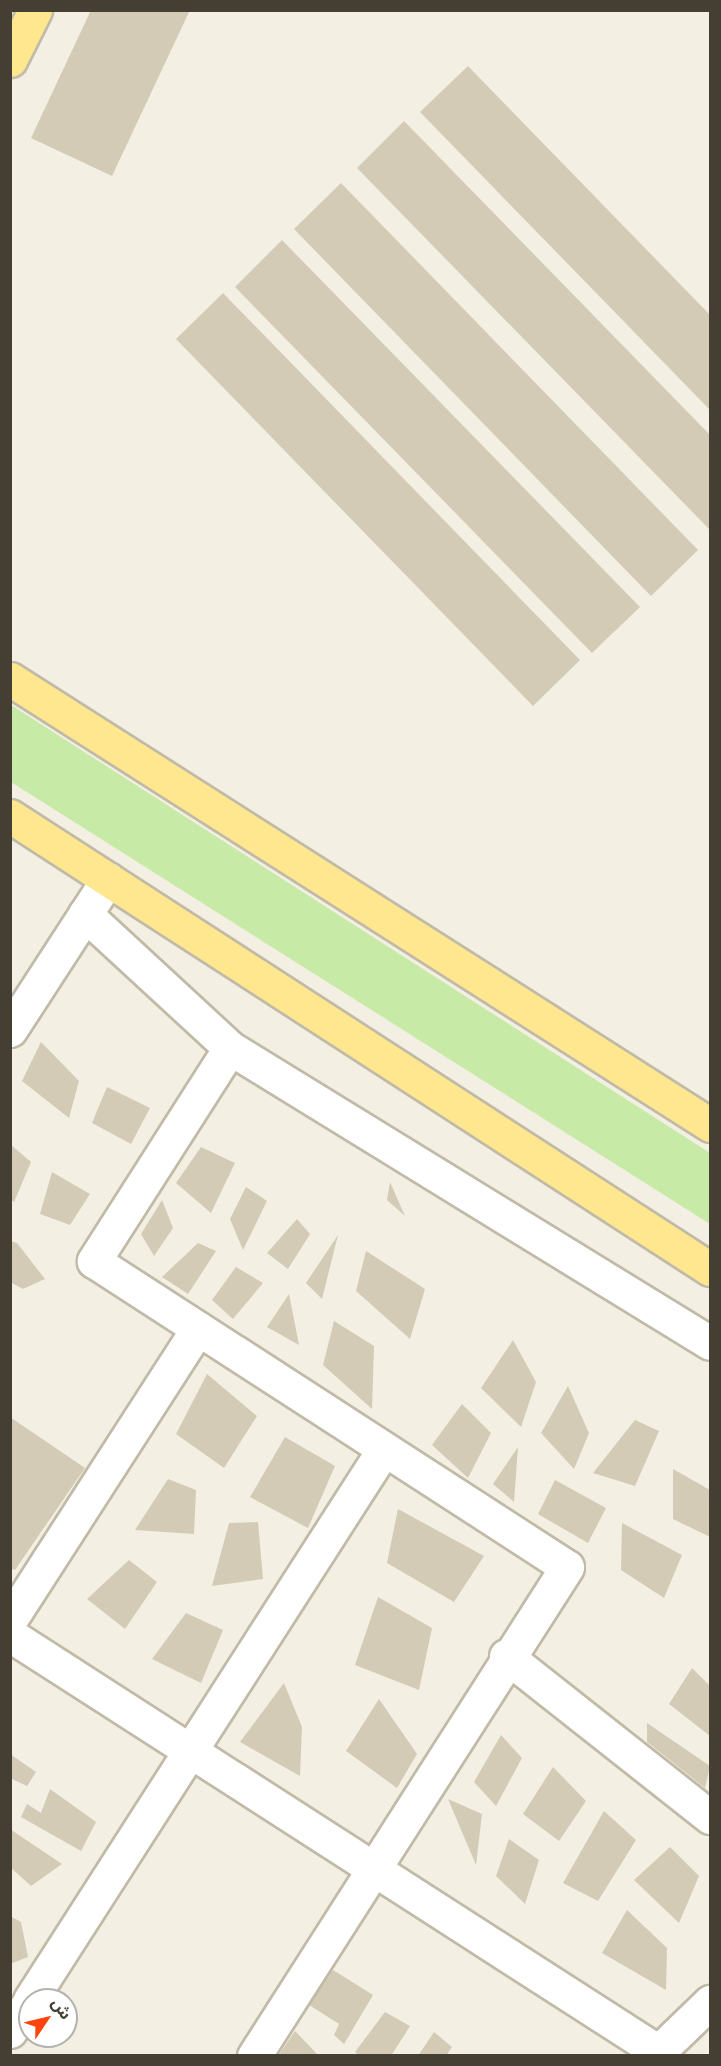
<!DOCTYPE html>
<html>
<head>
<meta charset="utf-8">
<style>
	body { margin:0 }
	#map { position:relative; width:721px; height:2066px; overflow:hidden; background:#f3efe2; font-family:"Public Sans","Noto Sans Arabic",sans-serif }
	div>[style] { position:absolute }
	.green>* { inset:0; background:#c7eaa7 }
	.building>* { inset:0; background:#d4cbb7 }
	.roads { filter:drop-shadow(2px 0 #c1baa7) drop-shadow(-2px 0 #c1baa7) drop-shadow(0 2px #c1baa7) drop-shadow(0 -2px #c1baa7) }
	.minor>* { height:33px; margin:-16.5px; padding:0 16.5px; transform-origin:16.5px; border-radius:16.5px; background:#fff }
	.primary>* { height:33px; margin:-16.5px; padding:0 16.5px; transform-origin:16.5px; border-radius:16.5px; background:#ffe78f }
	span { translate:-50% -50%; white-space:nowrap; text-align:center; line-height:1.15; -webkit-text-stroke:5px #fff; paint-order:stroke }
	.frame { position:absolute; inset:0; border:12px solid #443f32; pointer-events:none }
	.north { position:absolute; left:18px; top:1988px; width:60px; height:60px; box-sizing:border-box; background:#fff; border:2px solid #b4b2ad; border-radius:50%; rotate:55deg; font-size:16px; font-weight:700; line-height:24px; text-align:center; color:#443f32 }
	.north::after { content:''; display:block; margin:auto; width:21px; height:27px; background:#ff430d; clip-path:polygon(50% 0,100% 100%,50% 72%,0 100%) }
</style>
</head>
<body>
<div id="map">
	<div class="green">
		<div style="clip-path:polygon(11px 705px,710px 1153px,710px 1224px,11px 782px)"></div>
	</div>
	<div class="building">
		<div style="clip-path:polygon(91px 10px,190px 10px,112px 176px,31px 138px)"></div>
		<div style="clip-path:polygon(468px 66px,710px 315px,710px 410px,420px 112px)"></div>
		<div style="clip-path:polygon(404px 121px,710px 435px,710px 530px,357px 168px)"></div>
		<div style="clip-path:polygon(341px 183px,698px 550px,651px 596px,294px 229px)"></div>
		<div style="clip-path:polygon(282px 240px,640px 607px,592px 653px,235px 287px)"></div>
		<div style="clip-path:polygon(223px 293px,580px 660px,533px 706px,176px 339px)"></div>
		<div style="clip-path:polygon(41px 1042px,79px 1081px,69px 1118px,22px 1081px)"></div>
		<div style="clip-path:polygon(107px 1087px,150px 1108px,131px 1144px,92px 1123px)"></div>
		<div style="clip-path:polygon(10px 1144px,31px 1162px,14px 1202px,10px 1199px)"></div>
		<div style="clip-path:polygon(201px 1147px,235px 1163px,211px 1213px,176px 1183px)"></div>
		<div style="clip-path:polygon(52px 1172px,90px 1194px,70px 1225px,40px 1214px)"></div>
		<div style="clip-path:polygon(390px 1182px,405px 1216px,387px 1200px)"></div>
		<div style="clip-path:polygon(246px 1187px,267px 1201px,243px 1250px,230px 1219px)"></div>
		<div style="clip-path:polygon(162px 1200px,173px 1228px,154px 1256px,141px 1234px)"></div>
		<div style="clip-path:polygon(297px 1219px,310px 1234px,288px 1269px,267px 1253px)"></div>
		<div style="clip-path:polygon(338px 1235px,322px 1299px,306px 1283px)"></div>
		<div style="clip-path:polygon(10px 1241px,17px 1243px,45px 1279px,23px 1289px,10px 1282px)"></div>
		<div style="clip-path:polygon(198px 1243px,216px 1251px,188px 1294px,162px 1277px)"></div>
		<div style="clip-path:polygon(366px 1251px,425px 1289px,410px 1339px,356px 1291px)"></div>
		<div style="clip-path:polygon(236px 1267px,263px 1283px,233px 1319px,212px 1300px)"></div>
		<div style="clip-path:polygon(289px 1294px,299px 1345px,267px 1327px)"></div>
		<div style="clip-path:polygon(334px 1321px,374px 1346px,372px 1409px,323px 1365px)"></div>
		<div style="clip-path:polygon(513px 1340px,536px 1382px,521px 1427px,481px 1388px)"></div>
		<div style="clip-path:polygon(207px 1374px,257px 1416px,224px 1468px,176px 1434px)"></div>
		<div style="clip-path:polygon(568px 1386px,589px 1433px,574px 1469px,541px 1433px)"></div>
		<div style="clip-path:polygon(462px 1404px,491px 1433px,468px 1478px,432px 1445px)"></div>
		<div style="clip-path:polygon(10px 1417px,85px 1468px,15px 1570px,10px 1568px)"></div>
		<div style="clip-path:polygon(635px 1420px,659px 1431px,635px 1486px,593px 1473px)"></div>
		<div style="clip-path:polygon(285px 1437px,335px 1466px,308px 1528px,250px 1497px)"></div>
		<div style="clip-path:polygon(518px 1447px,514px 1502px,493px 1484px)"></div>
		<div style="clip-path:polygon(673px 1469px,710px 1490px,710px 1537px,673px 1519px)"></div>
		<div style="clip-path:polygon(168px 1479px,196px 1490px,194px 1534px,135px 1530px)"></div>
		<div style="clip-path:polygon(555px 1480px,606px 1508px,588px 1543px,538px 1514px)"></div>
		<div style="clip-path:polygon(398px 1509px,484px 1556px,454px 1602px,387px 1563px)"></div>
		<div style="clip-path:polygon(258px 1522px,263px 1579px,212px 1586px,229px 1523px)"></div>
		<div style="clip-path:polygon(622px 1523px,682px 1555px,664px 1598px,621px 1570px)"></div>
		<div style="clip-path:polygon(129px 1560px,157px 1582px,125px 1629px,87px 1599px)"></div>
		<div style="clip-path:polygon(378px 1597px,432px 1628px,419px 1690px,355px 1665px)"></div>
		<div style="clip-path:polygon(186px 1613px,223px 1630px,201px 1683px,152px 1659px)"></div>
		<div style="clip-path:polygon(692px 1668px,710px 1686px,710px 1736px,669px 1704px)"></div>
		<div style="clip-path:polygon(284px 1683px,302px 1727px,300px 1776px,240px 1742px)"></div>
		<div style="clip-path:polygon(379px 1699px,417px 1754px,397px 1788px,346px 1751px)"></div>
		<div style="clip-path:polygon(647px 1723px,710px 1766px,705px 1788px,647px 1742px)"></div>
		<div style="clip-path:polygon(501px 1735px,522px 1758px,496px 1806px,474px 1782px)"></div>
		<div style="clip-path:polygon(10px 1754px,36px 1772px,27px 1786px,10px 1778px)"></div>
		<div style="clip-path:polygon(553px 1767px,586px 1801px,559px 1841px,523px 1814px)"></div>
		<div style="clip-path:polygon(50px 1789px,96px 1822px,81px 1851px,21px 1817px,27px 1804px,41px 1813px)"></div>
		<div style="clip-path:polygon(448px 1799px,482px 1814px,476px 1865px)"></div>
		<div style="clip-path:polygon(604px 1811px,636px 1840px,598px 1901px,563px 1883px)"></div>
		<div style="clip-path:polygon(10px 1829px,62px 1864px,31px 1886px,10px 1867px)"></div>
		<div style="clip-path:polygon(509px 1839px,539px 1860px,525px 1904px,496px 1876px)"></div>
		<div style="clip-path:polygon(670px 1847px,699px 1876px,679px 1923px,634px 1880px)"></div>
		<div style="clip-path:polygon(627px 1910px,667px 1948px,666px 1990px,602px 1953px)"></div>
		<div style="clip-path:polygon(10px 1916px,21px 1922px,28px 1957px,10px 1964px)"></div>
		<div style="clip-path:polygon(333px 1970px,373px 1995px,344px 2044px,334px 2035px,339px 2024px,306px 2003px)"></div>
		<div style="clip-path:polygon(385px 2012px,410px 2026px,391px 2056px,360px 2056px,355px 2052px)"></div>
		<div style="clip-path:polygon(295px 2031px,317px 2054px,316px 2056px,278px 2056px)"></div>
		<div style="clip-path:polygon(434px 2032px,452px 2047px,446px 2056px,418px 2056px)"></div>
	</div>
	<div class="roads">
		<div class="minor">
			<div style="left:85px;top:914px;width:197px;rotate:42.7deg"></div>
			<div style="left:230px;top:1048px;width:563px;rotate:31.57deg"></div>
			<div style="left:10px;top:1030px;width:180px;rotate:-57deg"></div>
			<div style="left:230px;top:1048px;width:253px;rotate:122.6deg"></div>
			<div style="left:94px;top:1261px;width:563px;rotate:32.9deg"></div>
			<div style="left:567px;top:1567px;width:581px;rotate:122.62deg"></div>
			<div style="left:10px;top:1620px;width:347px;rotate:-57.2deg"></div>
			<div style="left:10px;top:1635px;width:769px;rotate:32.74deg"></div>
			<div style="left:506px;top:1656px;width:260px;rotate:38.3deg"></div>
			<div style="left:30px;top:2000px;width:655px;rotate:-57.28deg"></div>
			<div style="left:10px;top:2031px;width:36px;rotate:-56deg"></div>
			<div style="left:654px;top:2056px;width:78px;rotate:-44deg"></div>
		</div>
		<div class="primary">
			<div style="left:10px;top:60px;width:56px;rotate:-63.4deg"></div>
			<div style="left:10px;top:679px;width:830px;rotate:32.5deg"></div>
			<div style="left:10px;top:816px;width:834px;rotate:32.91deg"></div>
		</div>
	</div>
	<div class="frame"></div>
	<div class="north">ش</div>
</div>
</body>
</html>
